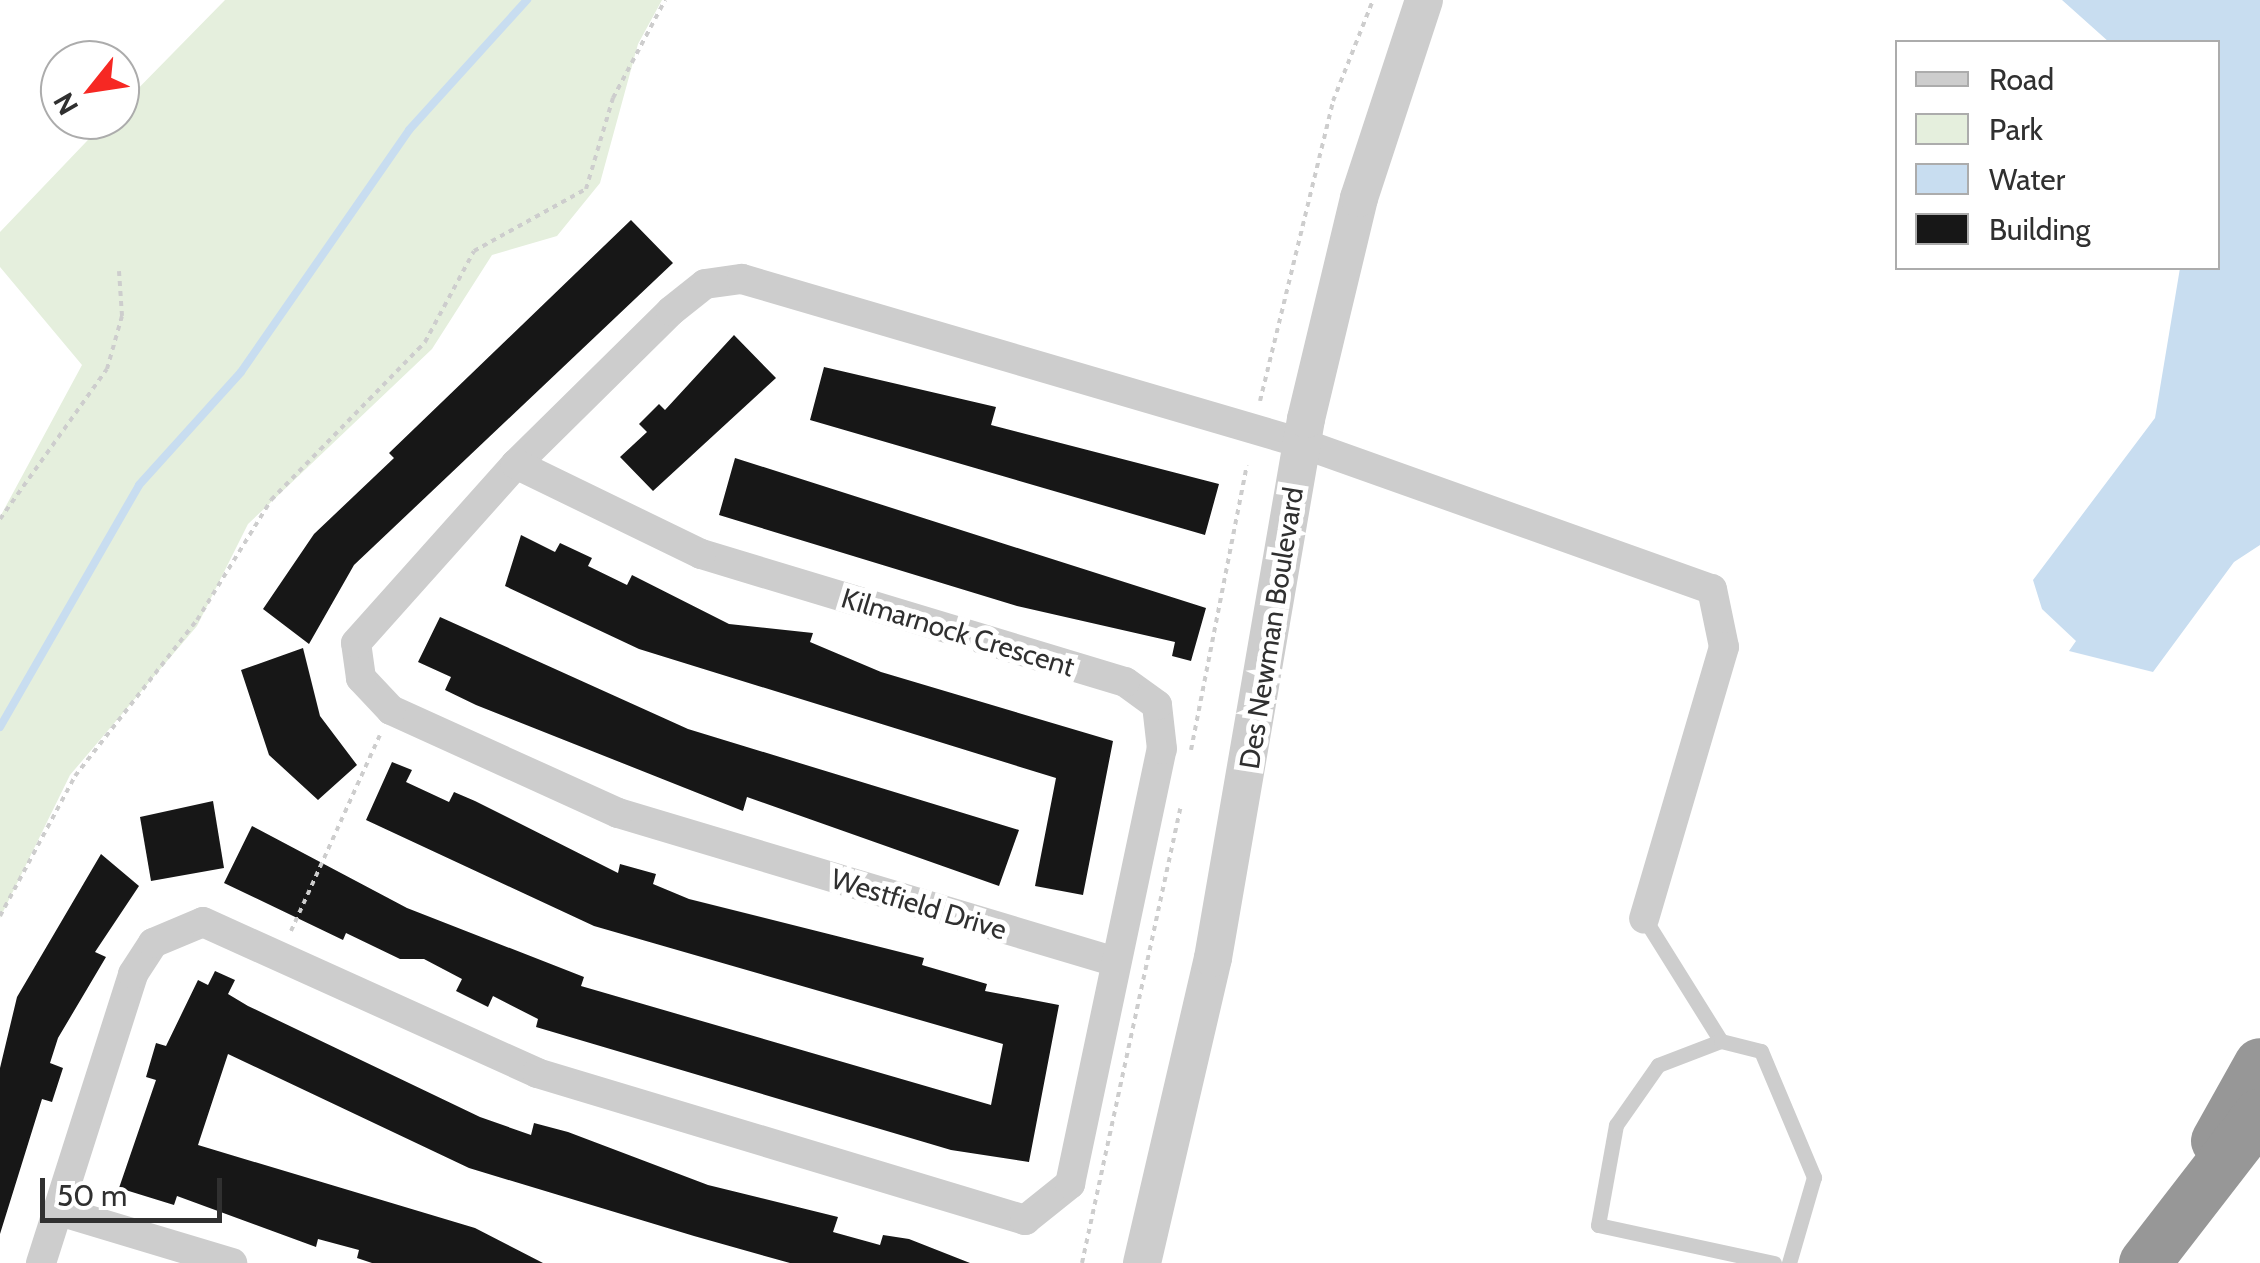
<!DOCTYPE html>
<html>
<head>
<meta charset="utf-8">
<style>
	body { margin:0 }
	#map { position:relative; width:2260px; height:1263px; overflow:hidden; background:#fff; font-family:Cabin,sans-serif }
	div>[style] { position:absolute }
	.green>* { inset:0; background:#e5efdd }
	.water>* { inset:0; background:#c8ddf0 }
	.stream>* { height:8px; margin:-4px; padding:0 4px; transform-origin:4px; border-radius:4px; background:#c8ddf0 }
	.building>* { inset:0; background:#171717 }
	.path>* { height:4px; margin-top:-2px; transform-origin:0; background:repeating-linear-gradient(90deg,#cdcdcd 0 5px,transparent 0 10px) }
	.service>* { height:15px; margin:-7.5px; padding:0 7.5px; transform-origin:7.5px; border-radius:7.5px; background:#cdcdcd }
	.minor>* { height:30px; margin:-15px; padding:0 15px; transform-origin:15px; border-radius:15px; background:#cdcdcd }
	.tertiary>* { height:38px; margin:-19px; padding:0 19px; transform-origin:19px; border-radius:19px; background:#cdcdcd }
	.motorway>* { height:52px; margin:-26px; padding:0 26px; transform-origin:26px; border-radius:26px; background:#979797 }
	span { translate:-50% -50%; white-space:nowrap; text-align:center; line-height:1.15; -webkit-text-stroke:10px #fff; paint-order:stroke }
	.street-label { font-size:28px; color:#303030 }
	.legend { position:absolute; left:1895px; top:40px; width:325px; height:230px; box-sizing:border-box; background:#fff; border:2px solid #acacac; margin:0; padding:12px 18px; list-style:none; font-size:30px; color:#303030 }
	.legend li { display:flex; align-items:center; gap:20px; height:50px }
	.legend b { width:50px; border:2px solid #acacac }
	.north { position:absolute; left:40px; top:40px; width:100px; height:100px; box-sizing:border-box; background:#fff; border:2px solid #acacac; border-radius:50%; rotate:240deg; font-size:28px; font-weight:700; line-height:40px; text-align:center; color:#303030 }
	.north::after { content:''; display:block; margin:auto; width:35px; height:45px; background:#f62823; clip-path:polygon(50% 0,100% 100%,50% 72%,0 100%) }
	.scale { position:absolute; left:40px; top:1178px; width:182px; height:45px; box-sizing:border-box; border:5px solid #303030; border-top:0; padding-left:12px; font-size:30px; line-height:35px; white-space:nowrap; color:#303030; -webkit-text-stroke:8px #fff; paint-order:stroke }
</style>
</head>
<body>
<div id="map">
	<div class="green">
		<div style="clip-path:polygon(225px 0,662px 0,638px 44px,600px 183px,557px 236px,492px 255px,432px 349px,248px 524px,197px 626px,70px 775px,0 918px,0 517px,82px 365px,0 267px,0 232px,107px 120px,120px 120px,120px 107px)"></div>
	</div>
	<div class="water">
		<div style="clip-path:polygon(2062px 0,2260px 0,2260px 545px,2234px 562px,2153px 672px,2069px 651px,2076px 641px,2042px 609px,2033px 580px,2155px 418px,2180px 268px,2218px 268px,2218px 42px,2109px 42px)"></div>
	</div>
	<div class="stream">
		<div style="left:0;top:727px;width:279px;rotate:-60.1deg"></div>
		<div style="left:139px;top:485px;width:152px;rotate:-47.9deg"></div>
		<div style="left:241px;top:372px;width:295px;rotate:-55.2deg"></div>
		<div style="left:409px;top:130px;width:176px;rotate:-47.8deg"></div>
	</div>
	<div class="building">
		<div style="clip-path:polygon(631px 220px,673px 263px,354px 565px,309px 644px,263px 609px,314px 534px,394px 458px,389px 453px)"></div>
		<div style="clip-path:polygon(734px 335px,776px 378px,653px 491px,620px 457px,647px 432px,639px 424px,659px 404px,665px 410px)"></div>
		<div style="clip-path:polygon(824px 367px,996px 407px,991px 425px,1219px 484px,1205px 535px,810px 420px)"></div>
		<div style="clip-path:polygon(735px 458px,1206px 608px,1191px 661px,1172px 656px,1175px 642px,1017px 606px,719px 515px)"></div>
		<div style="clip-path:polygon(521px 535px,555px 552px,560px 543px,592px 558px,588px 566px,627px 585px,632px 575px,729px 624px,813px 633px,810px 642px,881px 672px,1113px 741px,1083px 895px,1035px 886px,1056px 778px,639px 649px,505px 586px)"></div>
		<div style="clip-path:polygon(440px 617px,688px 729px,1019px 830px,999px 886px,747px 797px,743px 811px,476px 705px,445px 690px,451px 677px,418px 662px)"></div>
		<div style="clip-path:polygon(303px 648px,320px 716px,357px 765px,318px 800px,269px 755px,241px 670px)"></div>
		<div style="clip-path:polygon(392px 762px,412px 770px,406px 782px,449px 802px,454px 792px,475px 801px,618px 873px,620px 864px,656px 874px,653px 884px,689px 899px,924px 958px,922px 965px,987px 984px,985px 991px,1059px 1005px,1029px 1162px,951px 1150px,536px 1027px,538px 1019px,493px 996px,488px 1007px,456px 991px,462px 979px,424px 959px,400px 959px,346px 933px,343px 940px,224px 883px,252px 826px,407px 908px,584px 977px,581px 986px,991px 1105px,1003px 1044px,594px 926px,366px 820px)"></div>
		<div style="clip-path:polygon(213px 801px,224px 868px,151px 881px,140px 817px)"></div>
		<div style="clip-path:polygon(101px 854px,139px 886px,95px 952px,106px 957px,58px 1038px,50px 1063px,63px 1068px,52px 1102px,42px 1099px,0 1234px,0 1068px,17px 997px)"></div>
		<div style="clip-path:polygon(215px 971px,235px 980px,228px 994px,248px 1006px,480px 1117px,531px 1135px,534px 1123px,568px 1132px,708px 1185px,838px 1217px,833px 1232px,880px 1245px,883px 1235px,909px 1239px,970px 1263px,790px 1263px,694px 1236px,469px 1168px,228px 1054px,198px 1145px,475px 1228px,543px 1263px,372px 1263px,357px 1258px,359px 1250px,318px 1239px,316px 1247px,177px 1196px,174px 1205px,119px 1188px,156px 1080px,146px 1077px,156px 1043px,166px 1046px,198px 980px,208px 985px)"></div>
	</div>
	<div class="path">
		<div style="left:1260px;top:401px;width:309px;rotate:-76.3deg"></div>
		<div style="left:1333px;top:101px;width:109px;rotate:-68.4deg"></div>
		<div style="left:0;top:519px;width:184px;rotate:-54.5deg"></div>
		<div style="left:107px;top:369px;width:55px;rotate:-74.2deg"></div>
		<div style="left:122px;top:316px;width:45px;rotate:-93.8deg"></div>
		<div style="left:1191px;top:750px;width:290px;rotate:-78.9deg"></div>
		<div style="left:0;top:916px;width:159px;rotate:-61.8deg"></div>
		<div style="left:75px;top:776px;width:198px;rotate:-52deg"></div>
		<div style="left:197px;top:620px;width:141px;rotate:-58.3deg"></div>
		<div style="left:271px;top:500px;width:221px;rotate:-45.7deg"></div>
		<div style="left:425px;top:342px;width:103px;rotate:-61.7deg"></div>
		<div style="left:474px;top:251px;width:128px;rotate:-29deg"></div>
		<div style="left:586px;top:189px;width:95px;rotate:-73.5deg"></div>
		<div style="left:613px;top:98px;width:111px;rotate:-62deg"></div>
		<div style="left:291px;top:931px;width:215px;rotate:-65.6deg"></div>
		<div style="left:1082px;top:1263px;width:465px;rotate:-77.8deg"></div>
	</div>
	<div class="service">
		<div style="left:1644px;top:918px;width:145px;rotate:58deg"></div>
		<div style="left:1774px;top:1263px;width:180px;rotate:-167.8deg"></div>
		<div style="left:1598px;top:1225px;width:102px;rotate:-79.8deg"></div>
		<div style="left:1616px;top:1125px;width:73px;rotate:-55deg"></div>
		<div style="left:1658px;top:1065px;width:67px;rotate:-20.9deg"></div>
		<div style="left:1721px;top:1041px;width:41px;rotate:14deg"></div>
		<div style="left:1761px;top:1051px;width:137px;rotate:67.2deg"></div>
		<div style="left:1814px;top:1177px;width:90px;rotate:106.2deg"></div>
	</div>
	<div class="minor">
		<div style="left:1116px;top:962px;width:520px;rotate:-163.34deg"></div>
		<div style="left:618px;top:813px;width:249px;rotate:-155.6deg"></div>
		<div style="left:391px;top:710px;width:44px;rotate:-133.2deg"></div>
		<div style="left:361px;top:678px;width:35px;rotate:-98deg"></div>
		<div style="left:356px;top:643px;width:240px;rotate:-48.2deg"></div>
		<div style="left:516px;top:464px;width:218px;rotate:-44.6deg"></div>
		<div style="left:671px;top:311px;width:43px;rotate:-38.5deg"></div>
		<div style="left:705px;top:284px;width:37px;rotate:-8deg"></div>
		<div style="left:742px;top:279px;width:583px;rotate:16.35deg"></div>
		<div style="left:1301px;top:443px;width:436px;rotate:19.6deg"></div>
		<div style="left:1712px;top:589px;width:59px;rotate:78.3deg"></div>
		<div style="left:1724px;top:647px;width:283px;rotate:106.4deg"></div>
		<div style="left:59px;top:1211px;width:181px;rotate:16.7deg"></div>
		<div style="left:41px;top:1263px;width:303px;rotate:-72.3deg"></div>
		<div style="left:133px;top:974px;width:37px;rotate:-57deg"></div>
		<div style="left:153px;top:943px;width:54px;rotate:-22.8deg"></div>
		<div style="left:203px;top:922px;width:367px;rotate:24.3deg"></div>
		<div style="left:537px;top:1073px;width:510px;rotate:16.76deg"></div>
		<div style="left:1025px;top:1220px;width:58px;rotate:-38.7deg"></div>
		<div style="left:1070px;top:1184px;width:445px;rotate:-78.1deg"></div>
		<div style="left:1162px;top:749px;width:44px;rotate:-96.5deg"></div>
		<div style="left:1157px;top:705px;width:39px;rotate:-144deg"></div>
		<div style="left:1125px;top:682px;width:443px;rotate:-163.2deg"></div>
		<div style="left:701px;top:554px;width:206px;rotate:-154.1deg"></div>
	</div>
	<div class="tertiary">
		<div style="left:1142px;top:1263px;width:313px;rotate:-76.9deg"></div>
		<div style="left:1213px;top:958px;width:547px;rotate:-80.21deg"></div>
		<div style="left:1306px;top:419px;width:227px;rotate:-76.5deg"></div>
		<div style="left:1359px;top:198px;width:208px;rotate:-71.8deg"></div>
	</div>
	<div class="motorway">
		<div style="left:2217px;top:1141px;width:88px;rotate:-60.8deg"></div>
		<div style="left:2145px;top:1263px;width:188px;rotate:-52.3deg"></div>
	</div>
	<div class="street-label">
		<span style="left:1271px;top:628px;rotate:-81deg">Des Newman Boulevard</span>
		<span style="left:958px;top:632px;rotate:17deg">Kilmarnock Crescent</span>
		<span style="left:919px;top:904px;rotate:17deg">Westfield Drive</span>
	</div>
	<ul class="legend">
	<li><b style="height:12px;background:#cdcdcd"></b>Road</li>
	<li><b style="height:28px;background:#e5efdd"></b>Park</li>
	<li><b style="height:28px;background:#c8ddf0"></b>Water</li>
	<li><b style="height:28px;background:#171717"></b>Building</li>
	</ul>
	<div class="north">N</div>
	<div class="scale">50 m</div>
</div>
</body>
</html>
